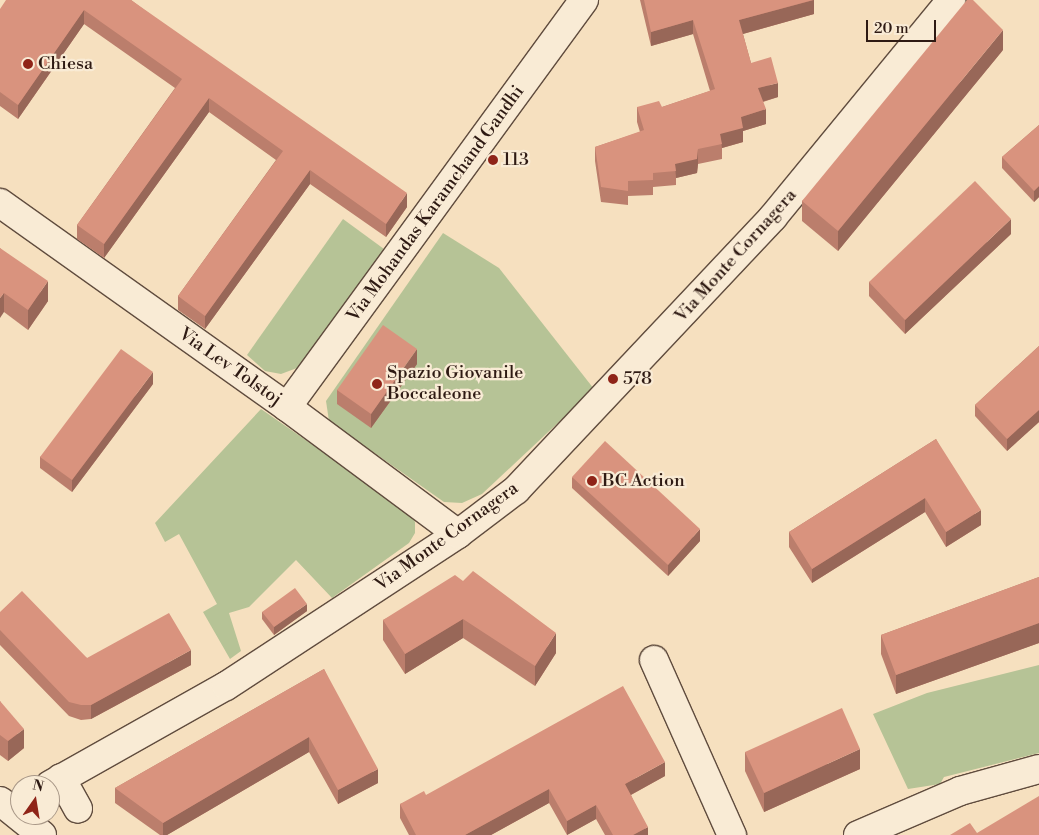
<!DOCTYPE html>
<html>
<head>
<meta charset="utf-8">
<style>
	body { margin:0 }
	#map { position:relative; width:1039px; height:835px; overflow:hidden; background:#f6e0bf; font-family:"Libre Bodoni",serif }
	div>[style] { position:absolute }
	.green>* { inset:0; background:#b6c396 }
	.roads { filter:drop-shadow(1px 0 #604c3e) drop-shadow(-1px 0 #604c3e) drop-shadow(0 1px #604c3e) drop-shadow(0 -1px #604c3e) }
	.minor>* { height:28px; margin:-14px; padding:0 14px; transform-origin:14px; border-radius:14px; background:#f9ebd5 }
	.wall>* { inset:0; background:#bb7e6c }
	.shaded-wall>* { inset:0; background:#986758 }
	.building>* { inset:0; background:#d9937e }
	.dots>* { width:14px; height:14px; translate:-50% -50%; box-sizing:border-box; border:2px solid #f9ebd5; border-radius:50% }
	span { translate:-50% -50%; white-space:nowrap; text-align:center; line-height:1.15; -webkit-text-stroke:4.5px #f9ebd5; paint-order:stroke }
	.poi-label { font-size:18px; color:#2e1a13 }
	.left { translate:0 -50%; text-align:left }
	.street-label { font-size:18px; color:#2e1a13 }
	.north { position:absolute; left:10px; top:775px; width:50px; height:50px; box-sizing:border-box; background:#f9ebd5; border:1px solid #a89787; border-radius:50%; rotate:13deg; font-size:14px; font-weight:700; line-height:20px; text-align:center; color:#2e1a13 }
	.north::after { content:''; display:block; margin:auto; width:18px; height:22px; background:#8f2418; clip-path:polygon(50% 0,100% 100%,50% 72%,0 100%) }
	.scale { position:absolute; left:866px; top:20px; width:70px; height:22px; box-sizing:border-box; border:2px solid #2e1a13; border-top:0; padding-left:6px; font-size:15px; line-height:18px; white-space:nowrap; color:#2e1a13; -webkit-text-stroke:4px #f9ebd5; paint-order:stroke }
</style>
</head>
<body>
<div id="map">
	<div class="green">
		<div style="clip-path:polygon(343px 219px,384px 249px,305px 360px,297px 368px,281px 374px,265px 371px,247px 355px)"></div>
		<div style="clip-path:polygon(443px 233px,499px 268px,594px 389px,482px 494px,462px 503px,444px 502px,329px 421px,326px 401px)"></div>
		<div style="clip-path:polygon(261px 409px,408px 511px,415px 522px,415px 533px,409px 543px,332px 598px,296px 560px,249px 607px,229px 613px,241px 651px,230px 659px,203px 612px,217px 604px,179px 534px,165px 542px,155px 523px)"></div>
		<div style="clip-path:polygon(1039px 665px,1039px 753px,944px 777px,940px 784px,908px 789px,873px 714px,927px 693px)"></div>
	</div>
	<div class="roads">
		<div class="minor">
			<div style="left:0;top:203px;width:352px;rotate:35.4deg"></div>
			<div style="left:287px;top:407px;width:213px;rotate:36.6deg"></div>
			<div style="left:287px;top:407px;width:504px;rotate:-53.88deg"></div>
			<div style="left:654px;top:660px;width:192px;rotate:66deg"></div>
			<div style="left:61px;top:778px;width:35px;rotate:61deg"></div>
			<div style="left:50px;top:785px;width:202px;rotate:-29.4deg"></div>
			<div style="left:226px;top:686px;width:277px;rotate:-33.2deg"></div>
			<div style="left:458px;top:534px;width:73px;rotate:-37.2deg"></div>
			<div style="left:516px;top:490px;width:375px;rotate:-46.7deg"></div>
			<div style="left:773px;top:217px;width:281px;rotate:-50.6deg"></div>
			<div style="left:0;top:801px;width:54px;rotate:39deg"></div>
			<div style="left:858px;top:835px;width:111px;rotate:-23.3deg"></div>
			<div style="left:960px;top:791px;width:82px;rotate:-15.6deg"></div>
		</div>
	</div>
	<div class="wall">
		<div style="clip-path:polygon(131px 0,407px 207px,386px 237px,310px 184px,205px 329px,178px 310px,178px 296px,276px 160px,209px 112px,104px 258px,77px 239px,77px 225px,175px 88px,84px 24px,18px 119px,0 106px,0 9px)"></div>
		<div style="clip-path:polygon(640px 0,814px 0,814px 14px,743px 34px,751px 63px,778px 97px,763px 102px,766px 124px,743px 131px,743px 142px,722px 148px,722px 159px,698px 164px,697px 173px,676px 178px,676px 185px,653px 187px,653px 195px,628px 196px,628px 205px,601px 202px,595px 161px,595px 147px,640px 132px,637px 122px,637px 107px,662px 107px,710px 91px,693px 34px,651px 46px)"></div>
		<div style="clip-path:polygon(1003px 50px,838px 251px,802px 221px,802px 201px)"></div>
		<div style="clip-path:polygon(1039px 125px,1039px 197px,1034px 202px,1002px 168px,1002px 157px)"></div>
		<div style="clip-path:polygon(1011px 234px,905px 334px,869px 296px,869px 282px)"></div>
		<div style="clip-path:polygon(0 248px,48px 301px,28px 330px,4px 312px)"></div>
		<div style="clip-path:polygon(1039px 346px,1039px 422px,1007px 451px,975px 416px,975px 405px)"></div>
		<div style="clip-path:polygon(417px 364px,371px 428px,337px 404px,337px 390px)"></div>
		<div style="clip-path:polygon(153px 384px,72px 492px,40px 468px,40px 457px)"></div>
		<div style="clip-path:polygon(936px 439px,981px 525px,946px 547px,925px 512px,812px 583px,789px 547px,789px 532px)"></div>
		<div style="clip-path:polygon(572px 477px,700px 541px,668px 576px,572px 488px)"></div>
		<div style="clip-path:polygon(1039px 577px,1039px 643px,896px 694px,881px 654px,881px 635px)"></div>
		<div style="clip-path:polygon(463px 581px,556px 653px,535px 686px,463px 638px,405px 674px,383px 640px,383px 620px)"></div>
		<div style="clip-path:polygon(307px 611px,274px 635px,262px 619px,262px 612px)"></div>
		<div style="clip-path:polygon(0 612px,87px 658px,191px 665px,91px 719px,81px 720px,69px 716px,0 645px)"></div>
		<div style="clip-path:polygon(324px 669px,378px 783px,338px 804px,309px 752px,167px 835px,160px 835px,115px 803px,115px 788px)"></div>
		<div style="clip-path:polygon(0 701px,24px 748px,8px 761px,0 755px)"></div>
		<div style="clip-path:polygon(745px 752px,860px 769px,764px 812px,745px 771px)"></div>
		<div style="clip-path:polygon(665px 776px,631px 795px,648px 835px,605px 835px,596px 819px,567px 835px,549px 803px,491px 835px,409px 835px,400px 818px,400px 804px,426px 795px)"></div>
	</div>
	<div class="shaded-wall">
		<div style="clip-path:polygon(814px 0,814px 14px,739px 35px,739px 20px)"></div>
		<div style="clip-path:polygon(84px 10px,84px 24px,18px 119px,18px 105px)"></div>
		<div style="clip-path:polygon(693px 20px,693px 34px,651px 46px,651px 32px)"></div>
		<div style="clip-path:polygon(1003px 30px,1003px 50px,838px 251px,838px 231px)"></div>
		<div style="clip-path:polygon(778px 83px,778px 97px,758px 103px,758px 88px)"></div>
		<div style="clip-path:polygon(209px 98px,209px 112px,104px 258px,104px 244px)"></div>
		<div style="clip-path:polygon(766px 109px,766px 124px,743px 131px,743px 142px,722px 148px,720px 134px,741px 117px)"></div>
		<div style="clip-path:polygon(698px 149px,698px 164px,697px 173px,676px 178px,675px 164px)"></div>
		<div style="clip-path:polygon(310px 170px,310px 184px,205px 329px,205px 316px)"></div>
		<div style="clip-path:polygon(1039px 186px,1039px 197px,1034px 202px,1034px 191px)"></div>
		<div style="clip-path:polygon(407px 193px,407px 207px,386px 237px,386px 224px)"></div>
		<div style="clip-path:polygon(1011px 219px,1011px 234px,905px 334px,905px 320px)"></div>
		<div style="clip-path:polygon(48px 281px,48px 301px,28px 330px,28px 310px)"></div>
		<div style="clip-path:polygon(4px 293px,4px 312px,0 318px,0 298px)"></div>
		<div style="clip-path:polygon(417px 349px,417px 364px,371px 428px,371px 414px)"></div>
		<div style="clip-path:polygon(153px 372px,153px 384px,72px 492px,72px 480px)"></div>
		<div style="clip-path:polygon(1039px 410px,1039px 422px,1007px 451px,1007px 439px)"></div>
		<div style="clip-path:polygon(925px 498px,925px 512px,812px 583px,812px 569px)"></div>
		<div style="clip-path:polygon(981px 510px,981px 525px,946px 547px,946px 532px)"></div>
		<div style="clip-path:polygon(700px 529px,700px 541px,668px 576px,668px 565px)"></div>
		<div style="clip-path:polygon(307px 604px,307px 611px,274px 635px,274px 627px)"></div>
		<div style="clip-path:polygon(463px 619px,463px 638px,405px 674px,405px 654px)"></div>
		<div style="clip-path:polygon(1039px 623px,1039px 643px,896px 694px,896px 675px)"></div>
		<div style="clip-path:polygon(556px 633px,556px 653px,535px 686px,535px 666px)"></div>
		<div style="clip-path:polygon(191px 650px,191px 665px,91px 719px,91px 705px)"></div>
		<div style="clip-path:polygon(24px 729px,24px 748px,8px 761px,8px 741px)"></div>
		<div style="clip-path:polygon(309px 737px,309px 752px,167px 835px,163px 835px,163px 823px)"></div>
		<div style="clip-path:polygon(860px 749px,860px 769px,764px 812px,764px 793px)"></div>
		<div style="clip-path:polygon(665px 762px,665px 776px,625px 798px,625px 784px)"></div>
		<div style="clip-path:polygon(378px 769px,378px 783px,338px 804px,338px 790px)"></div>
		<div style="clip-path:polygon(549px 789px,549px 803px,491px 835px,465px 835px)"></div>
		<div style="clip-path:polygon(596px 805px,596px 819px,567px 835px,567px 821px)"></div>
		<div style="clip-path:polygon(648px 827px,648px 835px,633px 835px)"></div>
	</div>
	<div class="building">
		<div style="clip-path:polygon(6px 0,131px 0,407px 193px,386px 224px,310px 170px,205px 316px,178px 296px,283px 151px,209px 98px,104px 244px,77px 225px,182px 79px,84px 10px,18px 105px,0 92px,0 9px)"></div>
		<div style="clip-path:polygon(644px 0,813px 0,739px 20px,751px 63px,771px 57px,778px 83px,758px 88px,766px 109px,741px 117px,743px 128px,720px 134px,722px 144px,698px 149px,697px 159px,675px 164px,676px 171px,653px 173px,653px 180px,628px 181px,628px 191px,601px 187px,595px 147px,644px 130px,637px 107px,659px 101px,662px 107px,715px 89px,693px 20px,651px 32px)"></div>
		<div style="clip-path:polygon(967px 0,973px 0,1003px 30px,838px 231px,802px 201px)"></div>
		<div style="clip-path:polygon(1039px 125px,1039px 186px,1034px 191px,1002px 157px)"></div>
		<div style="clip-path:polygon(975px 181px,1011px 219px,905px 320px,869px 282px)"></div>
		<div style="clip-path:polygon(0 248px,48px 281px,28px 310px,4px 293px,0 298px)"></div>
		<div style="clip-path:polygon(383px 325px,417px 349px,371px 414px,337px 390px)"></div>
		<div style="clip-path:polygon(1039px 346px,1039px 410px,1007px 439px,975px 405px)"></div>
		<div style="clip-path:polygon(121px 349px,153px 372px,72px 480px,40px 457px)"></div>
		<div style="clip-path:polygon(936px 439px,981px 510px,946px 532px,925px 498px,812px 569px,789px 532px)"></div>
		<div style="clip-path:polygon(605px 441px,700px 529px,668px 565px,572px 477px)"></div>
		<div style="clip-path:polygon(473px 571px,556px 633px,535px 666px,463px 619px,405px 654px,383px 620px,455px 575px,463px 581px)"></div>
		<div style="clip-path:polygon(1039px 577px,1039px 623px,896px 675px,881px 635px)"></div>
		<div style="clip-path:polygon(295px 588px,307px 604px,274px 627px,262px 612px)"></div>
		<div style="clip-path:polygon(22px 591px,87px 658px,169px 613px,191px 650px,91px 705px,81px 705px,69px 702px,0 630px,0 612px)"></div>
		<div style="clip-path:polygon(324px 669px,378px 769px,338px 790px,309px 737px,163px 823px,115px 788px)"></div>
		<div style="clip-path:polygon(623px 686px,665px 762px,625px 784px,648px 827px,633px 835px,613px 835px,596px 805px,567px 821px,549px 789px,465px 835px,416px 835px,400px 804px,424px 791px,426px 795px)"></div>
		<div style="clip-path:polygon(0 701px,24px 729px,8px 741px,0 735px)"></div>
		<div style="clip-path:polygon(842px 708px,860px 749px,764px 793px,745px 752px)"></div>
		<div style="clip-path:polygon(1039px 796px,1039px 835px,950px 835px,970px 823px,977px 833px)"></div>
	</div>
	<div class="dots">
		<div style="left:28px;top:64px;background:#8f2418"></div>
		<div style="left:493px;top:160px;background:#8f2418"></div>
		<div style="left:613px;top:379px;background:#8f2418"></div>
		<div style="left:377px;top:384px;background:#8f2418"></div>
		<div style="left:592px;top:481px;background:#8f2418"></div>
	</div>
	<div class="poi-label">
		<span class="left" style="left:38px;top:64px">Chiesa</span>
		<span class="left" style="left:503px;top:160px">113</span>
		<span class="left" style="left:387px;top:384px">Spazio Giovanile<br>Boccaleone</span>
		<span class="left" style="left:623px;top:379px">578</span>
		<span class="left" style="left:602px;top:481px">BC Action</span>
	</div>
	<div class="street-label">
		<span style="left:436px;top:204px;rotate:-54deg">Via Mohandas Karamchand Gandhi</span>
		<span style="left:736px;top:256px;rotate:-48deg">Via Monte Cornagera</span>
		<span style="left:230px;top:367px;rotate:35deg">Via Lev Tolstoj</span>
		<span style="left:447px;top:537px;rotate:-36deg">Via Monte Cornagera</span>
	</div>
	<div class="north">N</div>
	<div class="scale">20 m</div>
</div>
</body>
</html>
